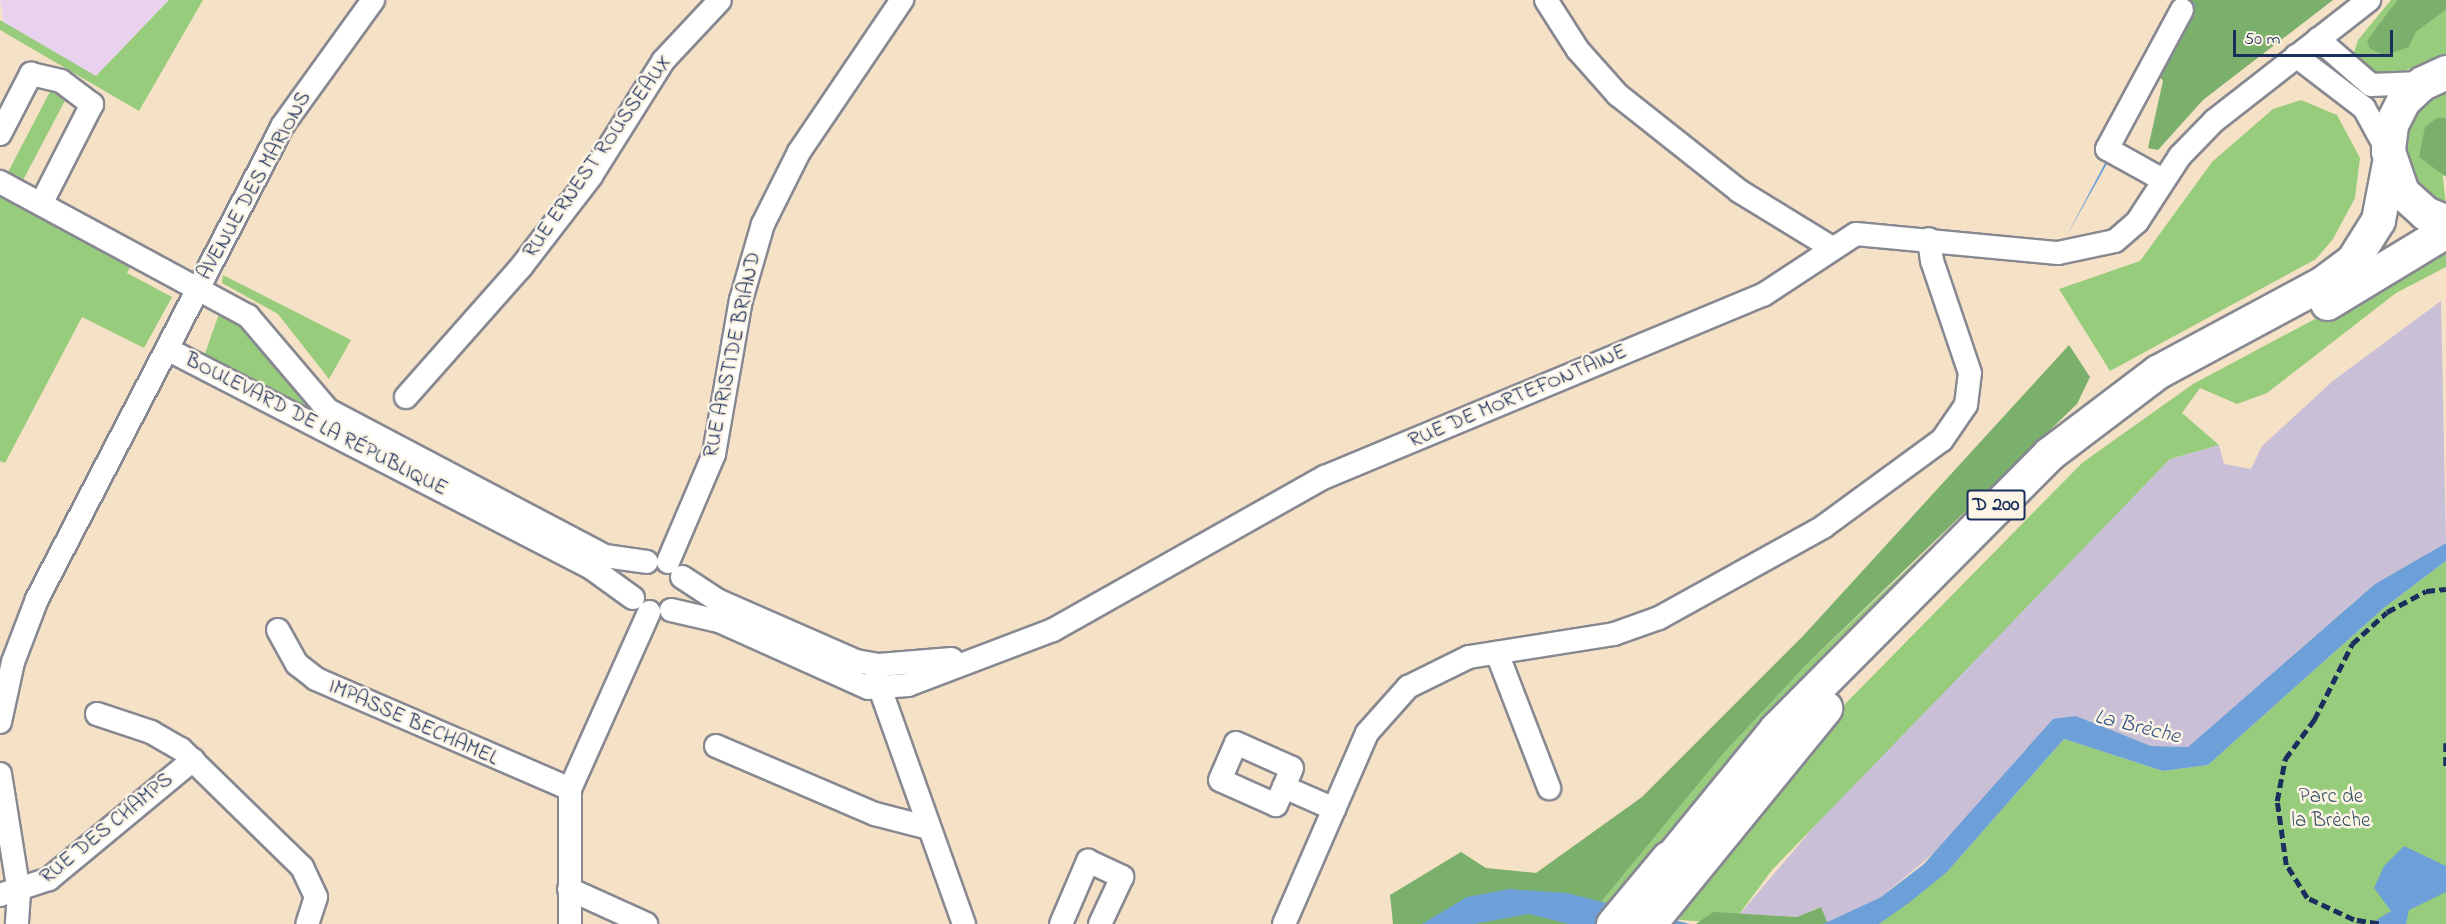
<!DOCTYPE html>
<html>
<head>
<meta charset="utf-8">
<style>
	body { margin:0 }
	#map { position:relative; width:2446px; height:924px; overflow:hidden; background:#f5e1c5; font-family:"Indie Flower",sans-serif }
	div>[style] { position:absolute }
	.built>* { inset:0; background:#e9d2ed }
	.industrial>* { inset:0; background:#c9bfd7 }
	.green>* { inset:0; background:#98cc7d }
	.forest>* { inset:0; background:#7ab06c }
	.water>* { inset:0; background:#6d9fd8 }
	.roads { filter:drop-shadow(2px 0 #888892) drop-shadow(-2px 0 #888892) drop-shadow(0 2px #888892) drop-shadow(0 -2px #888892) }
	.street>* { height:22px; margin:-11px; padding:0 11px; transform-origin:11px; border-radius:11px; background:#fff }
	.primary>* { height:33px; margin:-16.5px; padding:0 16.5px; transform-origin:16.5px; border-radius:16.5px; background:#fff }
	.highway>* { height:33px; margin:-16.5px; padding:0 16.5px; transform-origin:16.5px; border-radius:16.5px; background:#fff }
	.rail>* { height:4.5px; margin-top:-2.25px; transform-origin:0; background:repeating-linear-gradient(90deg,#1b2f5e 0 9px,transparent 0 13.5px) }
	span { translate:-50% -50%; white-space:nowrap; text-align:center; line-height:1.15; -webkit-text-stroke:5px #fcf5e5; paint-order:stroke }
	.shield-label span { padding:2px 4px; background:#fcf5e5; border:2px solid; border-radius:4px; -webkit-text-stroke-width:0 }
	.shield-label { font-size:20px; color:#1b2f5e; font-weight:700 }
	.street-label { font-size:21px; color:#1b2f5e }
	.park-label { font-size:21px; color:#3a5666 }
	.water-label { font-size:22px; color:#385689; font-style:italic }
	.scale { position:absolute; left:2233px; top:30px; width:160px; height:27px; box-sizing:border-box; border:3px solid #1b2f5e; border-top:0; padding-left:8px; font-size:18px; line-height:21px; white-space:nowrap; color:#1b2f5e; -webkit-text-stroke:4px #fcf5e5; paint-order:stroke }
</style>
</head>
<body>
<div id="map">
	<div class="built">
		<div style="clip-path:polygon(0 0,169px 0,96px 76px,4px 24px)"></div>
	</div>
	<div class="industrial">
		<div style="clip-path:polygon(2441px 301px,2446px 543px,2375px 584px,2188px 747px,2151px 746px,2076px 716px,2024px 751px,1951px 839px,1881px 897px,1827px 922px,1820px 907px,1797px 917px,1740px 914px,1846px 789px,2170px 459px,2219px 445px,2224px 464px,2251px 469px,2262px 446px,2334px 380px)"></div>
	</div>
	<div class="green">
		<div style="clip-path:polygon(169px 0,203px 0,139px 111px,0 30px,0 20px,96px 76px)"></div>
		<div style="clip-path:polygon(2391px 0,2397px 0,2367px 40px,2409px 47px,2416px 32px,2446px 10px,2446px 56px,2385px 77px,2361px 64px,2354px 52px,2358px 40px)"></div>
		<div style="clip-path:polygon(54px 84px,69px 93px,21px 184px,6px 176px)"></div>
		<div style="clip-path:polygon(2446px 85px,2446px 118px,2437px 118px,2446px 206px,2417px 187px,2401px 149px,2413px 109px)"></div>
		<div style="clip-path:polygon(2301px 100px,2337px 115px,2360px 158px,2355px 198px,2333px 239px,2316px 259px,2110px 371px,2059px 289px,2140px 261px,2212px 162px,2273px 109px)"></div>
		<div style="clip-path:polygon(0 194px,132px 263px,127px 273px,172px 297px,144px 348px,82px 317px,5px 463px,0 461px)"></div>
		<div style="clip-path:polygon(2446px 249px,2446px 267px,2396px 293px,2267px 393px,2237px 404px,2200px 388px,2182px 413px,2219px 445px,2170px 459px,1772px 870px,1732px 924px,1670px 919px,1847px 702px,2082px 463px,2193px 384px)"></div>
		<div style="clip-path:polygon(223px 275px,351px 340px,329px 379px,278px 314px,222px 283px)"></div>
		<div style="clip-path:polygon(220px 311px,241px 318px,319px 416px,203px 359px)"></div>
		<div style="clip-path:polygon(1971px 509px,1623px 901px,1583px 924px,1724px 753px,1808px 663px)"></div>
		<div style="clip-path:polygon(2446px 561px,2446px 924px,1879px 924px,1947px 872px,2064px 739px,2163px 771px,2208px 765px,2385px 607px)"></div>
	</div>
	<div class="forest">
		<div style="clip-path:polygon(2174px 0,2333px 0,2203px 100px,2158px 150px,2148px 148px,2163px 81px,2149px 62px)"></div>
		<div style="clip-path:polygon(2397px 0,2446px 0,2446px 10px,2416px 32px,2409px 47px,2385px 55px,2370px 49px,2367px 40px)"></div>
		<div style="clip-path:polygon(2437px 118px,2446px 118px,2446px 177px,2419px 157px,2425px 127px)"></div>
		<div style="clip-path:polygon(2069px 345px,2090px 377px,2077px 404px,1808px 663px,1724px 753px,1583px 924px,1393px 924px,1390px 895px,1461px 852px,1486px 868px,1536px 873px,1642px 797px,1803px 636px)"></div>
		<div style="clip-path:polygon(1821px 907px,1828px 924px,1696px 924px,1713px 912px,1797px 917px)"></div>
	</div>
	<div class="water">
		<div style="clip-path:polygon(2182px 0,2196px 5px,2066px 237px,2115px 144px)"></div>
		<div style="clip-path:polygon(2446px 543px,2446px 561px,2385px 607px,2208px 765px,2163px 771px,2064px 739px,1947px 872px,1910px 902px,1879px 924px,1823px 924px,1881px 897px,1924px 864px,2053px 719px,2076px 716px,2151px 746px,2188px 747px,2375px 584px)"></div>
		<div style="clip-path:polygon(2404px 846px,2446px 866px,2446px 892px,2409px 910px,2406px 924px,2370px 924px,2391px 911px,2374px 888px,2384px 866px)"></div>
		<div style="clip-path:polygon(1509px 889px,1567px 893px,1690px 924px,1569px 924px,1529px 914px,1474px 924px,1422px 924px,1467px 897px)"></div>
	</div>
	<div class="roads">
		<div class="street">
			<div style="left:1546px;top:0;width:59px;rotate:57.4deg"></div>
			<div style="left:1578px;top:50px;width:60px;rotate:48.4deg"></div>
			<div style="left:1618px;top:95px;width:154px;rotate:38.4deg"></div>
			<div style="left:1739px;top:191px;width:109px;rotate:31.5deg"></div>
			<div style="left:2318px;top:39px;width:70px;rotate:41deg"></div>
			<div style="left:2371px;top:85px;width:50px;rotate:-2.3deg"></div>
			<div style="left:2296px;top:56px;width:86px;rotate:37.4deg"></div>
			<div style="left:2364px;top:108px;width:48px;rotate:61.3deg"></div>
			<div style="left:0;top:134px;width:68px;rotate:-62.7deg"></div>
			<div style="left:31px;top:74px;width:31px;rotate:13deg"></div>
			<div style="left:61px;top:81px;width:39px;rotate:37deg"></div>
			<div style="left:92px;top:104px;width:112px;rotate:117deg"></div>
			<div style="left:2163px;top:180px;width:64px;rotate:-151deg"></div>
			<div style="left:2107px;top:149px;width:158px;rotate:-61.7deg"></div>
			<div style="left:0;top:182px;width:282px;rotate:28.4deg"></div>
			<div style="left:248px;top:316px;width:123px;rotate:49.6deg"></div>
			<div style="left:328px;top:410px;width:313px;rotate:27.8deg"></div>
			<div style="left:605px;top:556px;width:42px;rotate:8.1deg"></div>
			<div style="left:167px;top:349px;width:476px;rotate:27.3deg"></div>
			<div style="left:590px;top:567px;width:53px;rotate:35.8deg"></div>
			<div style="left:406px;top:397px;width:174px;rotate:-48.5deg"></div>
			<div style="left:521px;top:267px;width:115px;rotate:-52.4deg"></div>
			<div style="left:591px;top:176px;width:136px;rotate:-57.9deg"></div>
			<div style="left:663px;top:61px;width:83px;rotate:-46.9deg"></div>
			<div style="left:668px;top:562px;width:117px;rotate:-66.9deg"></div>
			<div style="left:714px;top:454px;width:156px;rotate:-80.1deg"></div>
			<div style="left:741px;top:300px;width:79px;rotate:-73.9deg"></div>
			<div style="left:763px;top:224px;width:80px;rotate:-63.4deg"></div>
			<div style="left:799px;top:152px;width:184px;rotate:-55.9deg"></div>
			<div style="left:682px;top:577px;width:42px;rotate:33.3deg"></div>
			<div style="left:717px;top:600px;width:152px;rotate:23.7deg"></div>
			<div style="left:856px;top:661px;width:23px;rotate:10deg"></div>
			<div style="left:879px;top:665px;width:73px;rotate:-4.7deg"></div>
			<div style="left:671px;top:610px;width:49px;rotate:12.9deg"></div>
			<div style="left:719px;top:621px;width:163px;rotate:24.2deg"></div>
			<div style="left:868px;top:688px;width:40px;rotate:-4.3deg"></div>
			<div style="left:908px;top:685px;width:155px;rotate:-20.8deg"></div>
			<div style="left:1053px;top:630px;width:312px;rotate:-29.4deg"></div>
			<div style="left:1325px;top:477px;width:474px;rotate:-22.6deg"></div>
			<div style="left:1763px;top:295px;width:111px;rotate:-33.3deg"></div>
			<div style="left:1856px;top:234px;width:203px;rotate:5.4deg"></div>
			<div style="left:2058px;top:253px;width:58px;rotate:-11.9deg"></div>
			<div style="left:2115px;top:241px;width:29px;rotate:-41deg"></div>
			<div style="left:2137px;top:222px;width:79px;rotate:-56.9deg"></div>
			<div style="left:2180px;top:156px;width:49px;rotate:-45.8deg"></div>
			<div style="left:2214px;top:121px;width:197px;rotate:-38deg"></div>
			<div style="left:278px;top:630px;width:39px;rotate:61deg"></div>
			<div style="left:297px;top:664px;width:24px;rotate:38deg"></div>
			<div style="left:316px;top:679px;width:277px;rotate:23.4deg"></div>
			<div style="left:1497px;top:653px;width:145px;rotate:68.9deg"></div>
			<div style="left:876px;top:677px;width:262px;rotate:70.4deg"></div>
			<div style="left:97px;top:714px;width:57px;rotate:18.4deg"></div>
			<div style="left:151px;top:732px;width:34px;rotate:30deg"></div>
			<div style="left:181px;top:749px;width:169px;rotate:44.3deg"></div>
			<div style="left:302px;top:867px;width:33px;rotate:65deg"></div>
			<div style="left:316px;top:897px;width:28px;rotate:108deg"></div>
			<div style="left:0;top:722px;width:61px;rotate:-77.8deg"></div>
			<div style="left:13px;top:662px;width:67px;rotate:-69.1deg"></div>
			<div style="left:37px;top:599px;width:534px;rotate:-62.57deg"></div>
			<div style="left:283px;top:125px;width:154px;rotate:-54.2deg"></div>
			<div style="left:716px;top:746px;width:173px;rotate:23.2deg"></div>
			<div style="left:875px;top:814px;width:56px;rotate:14.5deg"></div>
			<div style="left:0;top:774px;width:121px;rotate:80.9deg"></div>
			<div style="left:19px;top:893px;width:31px;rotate:94deg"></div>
			<div style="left:1284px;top:787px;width:20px;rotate:114deg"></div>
			<div style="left:1276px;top:805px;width:61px;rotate:-155.9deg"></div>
			<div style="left:1220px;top:780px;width:40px;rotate:-66.6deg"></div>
			<div style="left:1236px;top:743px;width:61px;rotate:24.1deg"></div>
			<div style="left:1292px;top:768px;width:21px;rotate:113deg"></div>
			<div style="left:1284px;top:787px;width:55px;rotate:23.7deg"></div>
			<div style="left:569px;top:889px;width:85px;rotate:24.4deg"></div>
			<div style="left:0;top:895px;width:52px;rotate:-18.1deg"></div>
			<div style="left:49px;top:879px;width:187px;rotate:-39.6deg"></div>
			<div style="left:570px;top:924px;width:135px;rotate:-90deg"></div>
			<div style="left:570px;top:789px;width:194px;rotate:-65.9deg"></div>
			<div style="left:1061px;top:924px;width:69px;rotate:-66.8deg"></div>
			<div style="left:1088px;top:861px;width:38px;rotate:25deg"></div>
			<div style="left:1122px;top:877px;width:52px;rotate:115.1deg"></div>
			<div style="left:1284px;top:924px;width:208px;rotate:-66.5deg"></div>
			<div style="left:1367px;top:733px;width:62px;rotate:-48.3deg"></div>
			<div style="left:1408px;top:687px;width:68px;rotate:-26.2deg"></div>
			<div style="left:1469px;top:657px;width:147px;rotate:-9deg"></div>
			<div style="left:1614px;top:634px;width:48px;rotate:-19.6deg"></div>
			<div style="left:1659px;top:618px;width:188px;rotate:-29deg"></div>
			<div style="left:1823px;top:527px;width:147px;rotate:-36.2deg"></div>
			<div style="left:1942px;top:440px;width:42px;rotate:-55.6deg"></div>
			<div style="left:1966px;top:405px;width:32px;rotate:-83deg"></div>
			<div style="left:1970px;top:373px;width:118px;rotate:-108.7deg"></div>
			<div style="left:1932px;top:261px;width:22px;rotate:-98deg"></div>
		</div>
		<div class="primary">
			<div style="left:2446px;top:72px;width:26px;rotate:155deg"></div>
			<div style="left:2422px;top:83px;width:26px;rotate:137deg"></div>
			<div style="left:2403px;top:101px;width:27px;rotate:117deg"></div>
			<div style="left:2391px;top:125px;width:26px;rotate:97deg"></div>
			<div style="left:2388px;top:151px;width:43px;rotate:71.1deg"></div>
			<div style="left:2402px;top:192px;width:31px;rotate:42deg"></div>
			<div style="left:2425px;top:213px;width:23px;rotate:23deg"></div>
			<div style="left:2327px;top:303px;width:139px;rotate:-31.2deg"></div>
			<div style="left:1652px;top:881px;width:196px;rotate:-50.8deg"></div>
			<div style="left:1776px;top:729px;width:387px;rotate:-45.2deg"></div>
			<div style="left:2049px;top:454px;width:136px;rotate:-37.2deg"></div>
			<div style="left:2157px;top:372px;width:190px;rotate:-28.3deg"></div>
			<div style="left:2324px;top:282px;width:36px;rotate:-37deg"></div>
			<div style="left:2353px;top:260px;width:47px;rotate:-58deg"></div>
			<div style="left:2378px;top:220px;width:58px;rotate:-79.1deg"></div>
			<div style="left:1649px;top:924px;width:279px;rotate:-50.8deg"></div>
		</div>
		<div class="highway">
			<div style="left:1613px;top:924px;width:86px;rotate:-50.2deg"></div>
		</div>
	</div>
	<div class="rail">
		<div style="left:2446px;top:743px;width:24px;rotate:90deg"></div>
		<div style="left:2379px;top:924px;width:25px;rotate:-171deg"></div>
		<div style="left:2354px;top:920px;width:52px;rotate:-154.9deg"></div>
		<div style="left:2307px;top:898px;width:39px;rotate:-122deg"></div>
		<div style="left:2286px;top:865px;width:65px;rotate:-98deg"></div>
		<div style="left:2277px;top:801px;width:43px;rotate:-79.2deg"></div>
		<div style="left:2285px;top:759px;width:49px;rotate:-53.4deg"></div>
		<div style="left:2314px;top:720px;width:85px;rotate:-63.4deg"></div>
		<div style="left:2352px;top:644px;width:47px;rotate:-42.4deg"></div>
		<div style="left:2387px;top:612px;width:44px;rotate:-28.3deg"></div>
		<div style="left:2426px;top:591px;width:20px;rotate:-6deg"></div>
	</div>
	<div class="shield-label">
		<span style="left:1996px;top:505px">D 200</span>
	</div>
	<div class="street-label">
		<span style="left:598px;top:157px;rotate:-55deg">RUE ERNEST ROUSSEAUX</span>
		<span style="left:255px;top:186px;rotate:-61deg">AVENUE DES MARIONS</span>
		<span style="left:733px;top:355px;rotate:-78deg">RUE ARISTIDE BRIAND</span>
		<span style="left:1518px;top:397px;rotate:-23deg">RUE DE MORTEFONTAINE</span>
		<span style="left:316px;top:425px;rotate:27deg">BOULEVARD DE LA RÉPUBLIQUE</span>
		<span style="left:413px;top:723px;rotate:24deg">IMPASSE BECHAMEL</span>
		<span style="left:107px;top:829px;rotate:-39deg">RUE DES CHAMPS</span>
	</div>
	<div class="park-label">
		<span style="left:2331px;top:809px">Parc de<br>la Brèche</span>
	</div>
	<div class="water-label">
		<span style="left:2137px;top:728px;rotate:14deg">La Brèche</span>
	</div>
	<div class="scale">50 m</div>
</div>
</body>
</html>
